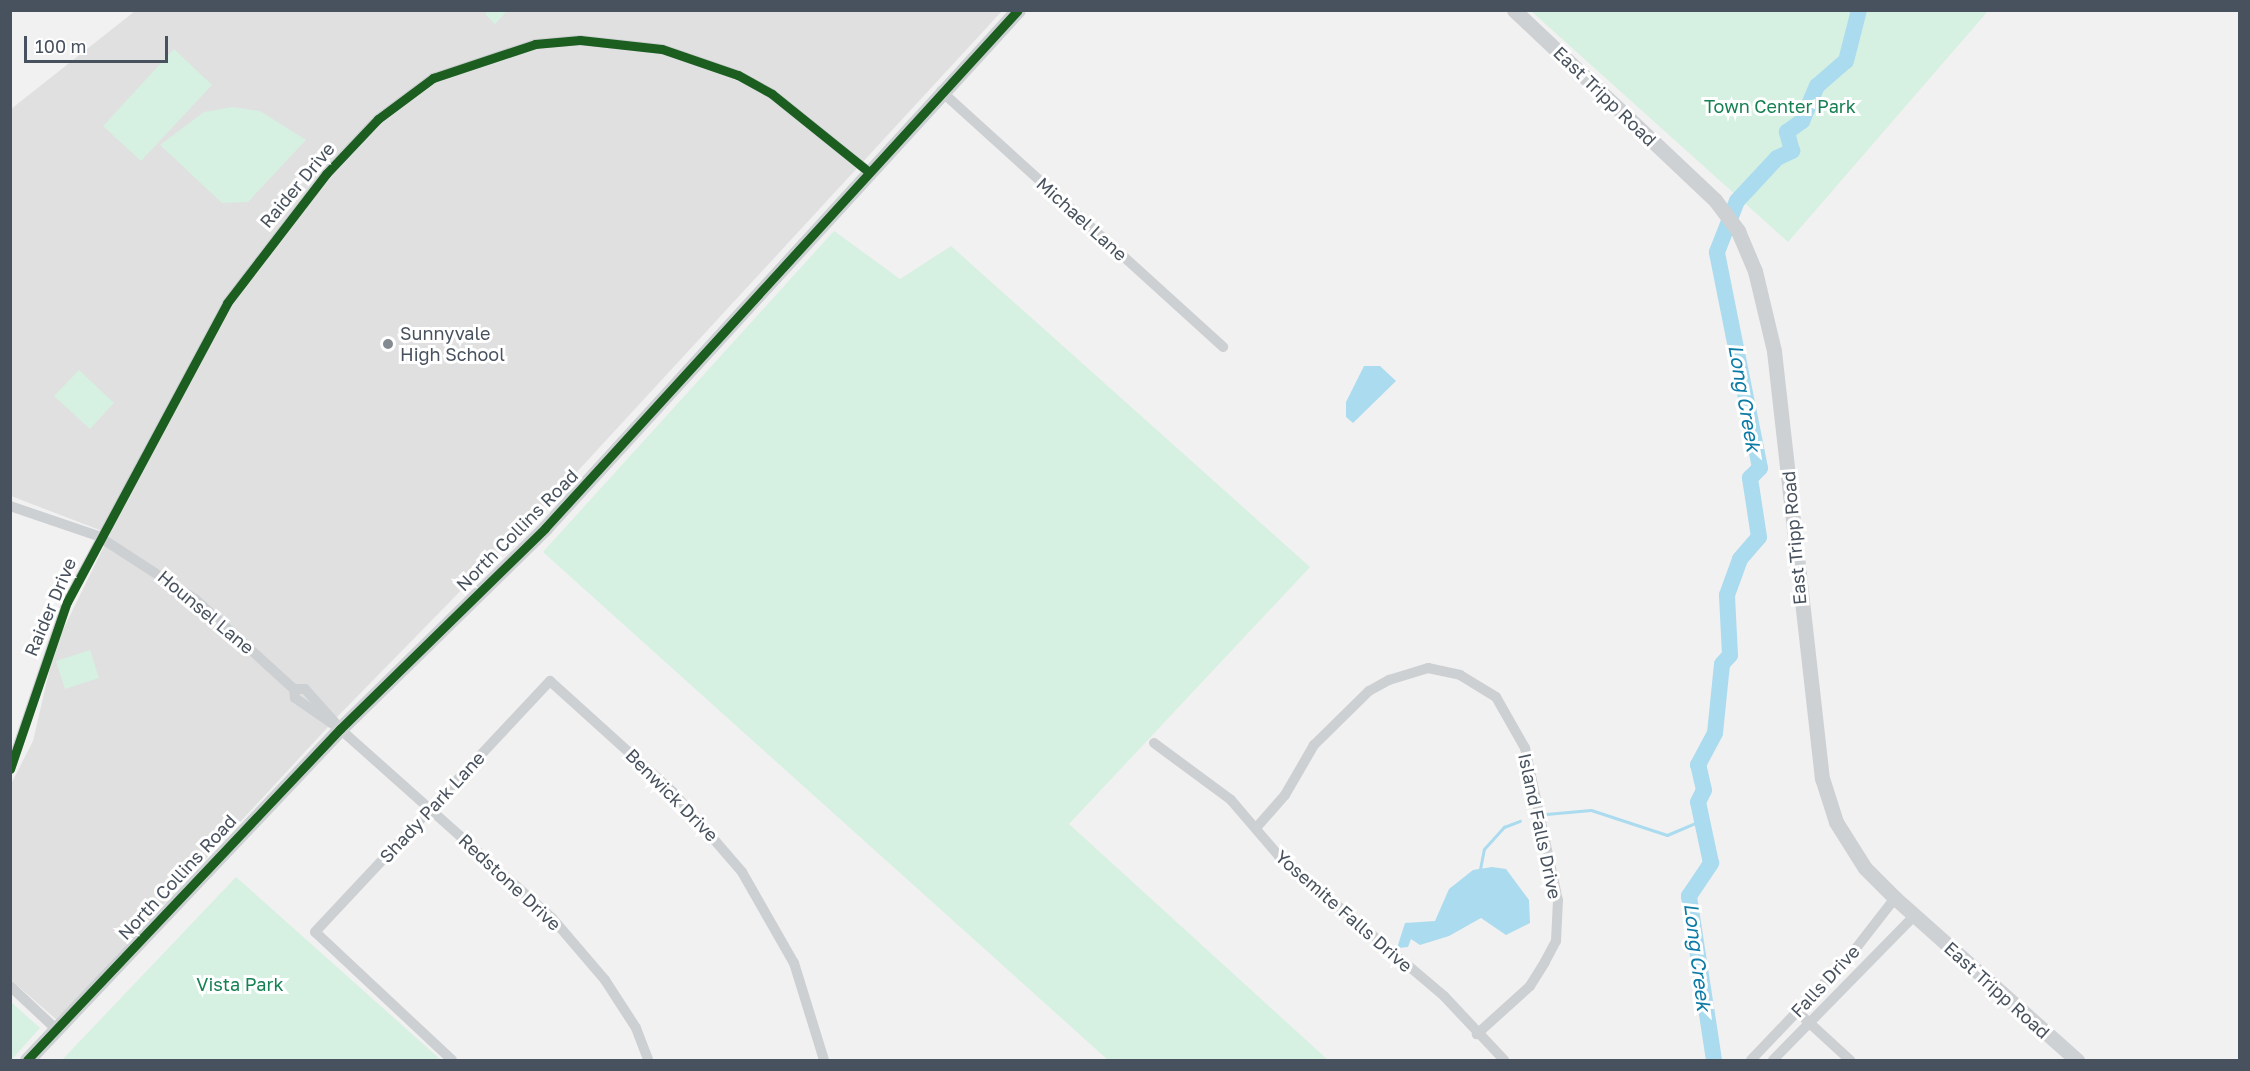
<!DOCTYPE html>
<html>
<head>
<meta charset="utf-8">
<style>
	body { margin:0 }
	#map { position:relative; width:2250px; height:1071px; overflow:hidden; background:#f2f1f1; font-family:"Golos Text",sans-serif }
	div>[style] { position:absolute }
	.education>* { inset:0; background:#e0e0e1 }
	.green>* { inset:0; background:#d6f0e2 }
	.water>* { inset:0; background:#abdbee }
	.stream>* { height:3px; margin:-1.5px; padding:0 1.5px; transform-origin:1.5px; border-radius:1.5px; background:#abdbee }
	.river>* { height:16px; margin:-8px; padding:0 8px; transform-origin:8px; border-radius:8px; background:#abdbee }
	.street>* { height:10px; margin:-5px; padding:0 5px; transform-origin:5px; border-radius:5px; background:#cdd0d2 }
	.secondary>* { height:15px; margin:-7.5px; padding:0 7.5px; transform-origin:7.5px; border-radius:7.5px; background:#ced1d4 }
	.cycleway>* { height:9px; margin:-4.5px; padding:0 4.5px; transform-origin:4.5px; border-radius:4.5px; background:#1b5e20 }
	.dots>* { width:16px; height:16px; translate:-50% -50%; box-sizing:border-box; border:3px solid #fff; border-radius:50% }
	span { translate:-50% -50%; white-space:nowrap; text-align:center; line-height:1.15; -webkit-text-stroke:6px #fff; paint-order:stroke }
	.street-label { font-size:18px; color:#48525e }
	.park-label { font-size:18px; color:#178153 }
	.poi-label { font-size:18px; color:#48525e }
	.left { translate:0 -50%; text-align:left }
	.water-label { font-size:20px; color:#0c7ba5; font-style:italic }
	.frame { position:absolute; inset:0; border:12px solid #48525e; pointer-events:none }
	.scale { position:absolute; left:24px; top:36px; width:144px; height:27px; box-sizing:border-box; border:3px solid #48525e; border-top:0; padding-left:8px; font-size:18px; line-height:21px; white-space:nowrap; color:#48525e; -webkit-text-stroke:4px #fff; paint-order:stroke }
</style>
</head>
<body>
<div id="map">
	<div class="education">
		<div style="clip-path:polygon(135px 11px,1002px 11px,575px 474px,340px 714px,57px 1020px,11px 980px,10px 786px,33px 741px,55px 646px,110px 534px,11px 496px,11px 109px)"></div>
	</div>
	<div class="green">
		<div style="clip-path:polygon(488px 11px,488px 10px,507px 11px,495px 24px,485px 14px)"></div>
		<div style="clip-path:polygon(1531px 11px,1988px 11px,1788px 242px)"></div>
		<div style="clip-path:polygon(174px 49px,212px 85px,141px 161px,103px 126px)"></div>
		<div style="clip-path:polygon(232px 107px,260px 111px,306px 140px,248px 202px,222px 203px,160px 145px,204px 112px)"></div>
		<div style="clip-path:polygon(834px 231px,900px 279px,951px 246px,1310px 567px,1069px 824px,1328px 1060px,1108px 1060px,543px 552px)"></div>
		<div style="clip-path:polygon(79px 370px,114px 403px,90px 429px,54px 396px)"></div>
		<div style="clip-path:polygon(90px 650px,99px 678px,65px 689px,56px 661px)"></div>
		<div style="clip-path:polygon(236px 877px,440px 1059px,442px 1060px,62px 1060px)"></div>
		<div style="clip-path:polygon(11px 1002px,40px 1028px,11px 1060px)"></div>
	</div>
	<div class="water">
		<div style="clip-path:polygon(1364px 366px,1380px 366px,1396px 381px,1353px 423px,1346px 417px,1346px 402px)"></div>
		<div style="clip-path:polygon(1492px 867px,1506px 869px,1529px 900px,1530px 923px,1506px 935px,1481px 918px,1449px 936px,1420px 945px,1411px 939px,1408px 947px,1397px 948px,1405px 923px,1435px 921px,1449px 889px,1473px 870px)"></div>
	</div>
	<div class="stream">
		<div style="left:1546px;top:814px;width:45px;rotate:-5.1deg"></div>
		<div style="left:1591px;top:810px;width:80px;rotate:18.2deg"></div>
		<div style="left:1667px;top:835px;width:38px;rotate:-23deg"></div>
		<div style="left:1480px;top:869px;width:20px;rotate:-79deg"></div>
		<div style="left:1484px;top:849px;width:30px;rotate:-48deg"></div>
		<div style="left:1504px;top:827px;width:17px;rotate:-21deg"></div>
	</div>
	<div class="river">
		<div style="left:1714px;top:1060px;width:166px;rotate:-98.7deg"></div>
		<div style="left:1689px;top:896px;width:40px;rotate:-56deg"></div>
		<div style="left:1711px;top:863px;width:62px;rotate:-102deg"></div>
		<div style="left:1698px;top:802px;width:13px;rotate:-63deg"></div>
		<div style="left:1704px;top:790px;width:26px;rotate:-103deg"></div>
		<div style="left:1698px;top:765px;width:36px;rotate:-62deg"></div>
		<div style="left:1715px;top:733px;width:69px;rotate:-84.2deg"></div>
		<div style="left:1722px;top:664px;width:12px;rotate:-48deg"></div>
		<div style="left:1730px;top:655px;width:60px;rotate:-92.9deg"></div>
		<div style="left:1727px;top:595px;width:38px;rotate:-70deg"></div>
		<div style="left:1740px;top:559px;width:29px;rotate:-49deg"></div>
		<div style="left:1759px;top:537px;width:60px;rotate:-98.7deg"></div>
		<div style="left:1750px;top:478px;width:14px;rotate:-45deg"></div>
		<div style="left:1760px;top:468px;width:220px;rotate:-101.3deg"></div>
		<div style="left:1717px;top:252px;width:55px;rotate:-68.6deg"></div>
		<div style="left:1737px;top:201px;width:59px;rotate:-47.1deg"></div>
		<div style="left:1777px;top:158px;width:17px;rotate:-25deg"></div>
		<div style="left:1792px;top:151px;width:20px;rotate:-105deg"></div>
		<div style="left:1787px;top:132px;width:19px;rotate:-36deg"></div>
		<div style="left:1802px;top:121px;width:38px;rotate:-67deg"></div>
		<div style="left:1817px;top:86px;width:38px;rotate:-41deg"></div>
		<div style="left:1846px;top:61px;width:53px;rotate:-75.7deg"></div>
	</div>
	<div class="street">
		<div style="left:941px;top:91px;width:381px;rotate:42.2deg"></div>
		<div style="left:10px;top:506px;width:93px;rotate:18.8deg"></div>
		<div style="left:98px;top:536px;width:116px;rotate:33deg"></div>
		<div style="left:195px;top:599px;width:134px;rotate:42.3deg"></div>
		<div style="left:294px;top:689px;width:9px;rotate:84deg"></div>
		<div style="left:295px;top:698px;width:55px;rotate:34.6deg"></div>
		<div style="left:340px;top:729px;width:284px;rotate:41.7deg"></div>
		<div style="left:552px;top:918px;width:82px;rotate:49.5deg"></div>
		<div style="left:605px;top:980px;width:57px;rotate:57.1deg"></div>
		<div style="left:636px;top:1028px;width:34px;rotate:69deg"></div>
		<div style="left:294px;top:689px;width:11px"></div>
		<div style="left:305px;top:689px;width:51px;rotate:48.2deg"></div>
		<div style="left:1154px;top:743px;width:96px;rotate:36.5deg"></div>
		<div style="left:1231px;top:800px;width:74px;rotate:49.4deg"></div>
		<div style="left:1279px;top:856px;width:216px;rotate:40.3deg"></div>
		<div style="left:1444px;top:996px;width:88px;rotate:46.8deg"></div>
		<div style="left:10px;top:769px;width:176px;rotate:-71.2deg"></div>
		<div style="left:67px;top:602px;width:339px;rotate:-61.8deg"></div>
		<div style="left:227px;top:303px;width:163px;rotate:-52.5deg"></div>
		<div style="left:326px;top:174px;width:76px;rotate:-46.6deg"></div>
		<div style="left:378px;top:119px;width:69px;rotate:-36.7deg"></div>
		<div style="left:433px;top:78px;width:108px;rotate:-18.4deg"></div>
		<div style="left:535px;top:44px;width:45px;rotate:-5.1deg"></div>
		<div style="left:580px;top:40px;width:82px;rotate:6.3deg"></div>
		<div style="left:662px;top:49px;width:80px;rotate:18.9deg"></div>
		<div style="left:738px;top:75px;width:39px;rotate:29deg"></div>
		<div style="left:772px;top:94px;width:124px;rotate:38.8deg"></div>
		<div style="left:1256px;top:828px;width:44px;rotate:-48.7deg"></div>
		<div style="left:1285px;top:795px;width:58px;rotate:-59.9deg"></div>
		<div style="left:1314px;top:745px;width:77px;rotate:-44.5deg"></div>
		<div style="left:1369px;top:691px;width:23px;rotate:-29deg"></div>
		<div style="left:1389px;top:680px;width:41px;rotate:-17.1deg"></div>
		<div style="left:1428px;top:668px;width:33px;rotate:12deg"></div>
		<div style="left:1460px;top:675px;width:42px;rotate:31.4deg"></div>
		<div style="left:1496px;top:697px;width:59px;rotate:60.4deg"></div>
		<div style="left:1525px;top:748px;width:156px;rotate:77.8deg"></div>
		<div style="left:1558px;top:900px;width:41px;rotate:92.8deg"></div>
		<div style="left:1556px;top:941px;width:24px;rotate:118deg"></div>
		<div style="left:1545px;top:962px;width:28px;rotate:122deg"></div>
		<div style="left:1530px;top:986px;width:72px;rotate:137.8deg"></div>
		<div style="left:10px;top:986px;width:63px;rotate:43.1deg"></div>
		<div style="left:1803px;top:1017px;width:64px;rotate:42.5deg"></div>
		<div style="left:452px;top:1060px;width:187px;rotate:-136.9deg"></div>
		<div style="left:315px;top:932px;width:344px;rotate:-46.9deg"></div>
		<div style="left:550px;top:681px;width:166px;rotate:42.1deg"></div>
		<div style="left:673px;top:792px;width:106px;rotate:49.2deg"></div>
		<div style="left:742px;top:872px;width:105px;rotate:60.3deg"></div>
		<div style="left:794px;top:963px;width:102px;rotate:72.8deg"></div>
		<div style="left:1751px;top:1060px;width:144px;rotate:-46.4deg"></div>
		<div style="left:1850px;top:956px;width:73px;rotate:-52.2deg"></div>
		<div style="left:1773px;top:1060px;width:202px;rotate:-45.6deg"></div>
	</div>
	<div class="secondary">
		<div style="left:1514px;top:10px;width:277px;rotate:43.4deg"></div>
		<div style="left:1715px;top:200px;width:39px;rotate:53deg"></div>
		<div style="left:1738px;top:231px;width:43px;rotate:67deg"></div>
		<div style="left:1755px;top:271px;width:82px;rotate:76.6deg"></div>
		<div style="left:1774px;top:351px;width:430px;rotate:83.6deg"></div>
		<div style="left:1822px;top:778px;width:46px;rotate:72.3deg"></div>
		<div style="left:1836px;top:822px;width:54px;rotate:57.8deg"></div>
		<div style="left:1865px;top:868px;width:42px;rotate:45deg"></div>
		<div style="left:1895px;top:898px;width:244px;rotate:41.7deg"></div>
		<div style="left:27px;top:1060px;width:456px;rotate:-46.6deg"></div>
		<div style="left:340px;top:729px;width:287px;rotate:-44.4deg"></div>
		<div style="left:545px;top:528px;width:701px;rotate:-47.6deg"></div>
	</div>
	<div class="cycleway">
		<div style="left:10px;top:769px;width:176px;rotate:-71.2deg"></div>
		<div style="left:67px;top:602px;width:339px;rotate:-61.8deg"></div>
		<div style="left:227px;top:303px;width:163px;rotate:-52.5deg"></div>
		<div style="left:326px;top:174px;width:76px;rotate:-46.6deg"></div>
		<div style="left:378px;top:119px;width:69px;rotate:-36.7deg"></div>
		<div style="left:433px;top:78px;width:108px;rotate:-18.4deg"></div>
		<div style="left:535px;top:44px;width:45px;rotate:-5.1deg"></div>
		<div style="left:580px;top:40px;width:82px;rotate:6.3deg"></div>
		<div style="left:662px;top:49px;width:80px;rotate:18.9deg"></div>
		<div style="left:738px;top:75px;width:39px;rotate:29deg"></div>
		<div style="left:772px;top:94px;width:124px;rotate:38.8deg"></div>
		<div style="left:27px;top:1060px;width:456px;rotate:-46.6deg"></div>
		<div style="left:340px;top:729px;width:287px;rotate:-44.4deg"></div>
		<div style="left:545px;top:528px;width:701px;rotate:-47.6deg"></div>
	</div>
	<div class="dots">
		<div style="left:388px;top:344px;background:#848a91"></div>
	</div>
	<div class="street-label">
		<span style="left:1605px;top:96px;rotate:44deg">East Tripp Road</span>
		<span style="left:297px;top:185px;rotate:-50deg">Raider Drive</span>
		<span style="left:1082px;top:219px;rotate:42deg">Michael Lane</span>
		<span style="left:517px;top:530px;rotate:-45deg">North Collins Road</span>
		<span style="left:1794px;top:538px;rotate:-95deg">East Tripp Road</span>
		<span style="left:50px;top:607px;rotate:-67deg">Raider Drive</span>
		<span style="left:206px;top:612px;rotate:40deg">Hounsel Lane</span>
		<span style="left:672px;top:795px;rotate:45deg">Benwick Drive</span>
		<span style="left:432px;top:807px;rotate:-47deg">Shady Park Lane</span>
		<span style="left:1540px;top:826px;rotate:78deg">Island Falls Drive</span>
		<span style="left:177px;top:877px;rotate:-47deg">North Collins Road</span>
		<span style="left:510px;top:882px;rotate:43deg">Redstone Drive</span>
		<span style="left:1344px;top:911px;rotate:41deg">Yosemite Falls Drive</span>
		<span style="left:1825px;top:981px;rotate:-47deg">Falls Drive</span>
		<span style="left:1997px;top:990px;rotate:42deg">East Tripp Road</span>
	</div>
	<div class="park-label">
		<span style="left:1780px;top:106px">Town Center Park</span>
		<span style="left:240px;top:984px">Vista Park</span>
	</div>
	<div class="poi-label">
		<span class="left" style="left:400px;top:344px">Sunnyvale<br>High School</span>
	</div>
	<div class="water-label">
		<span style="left:1745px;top:398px;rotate:80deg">Long Creek</span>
		<span style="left:1698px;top:957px;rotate:83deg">Long Creek</span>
	</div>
	<div class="frame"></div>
	<div class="scale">100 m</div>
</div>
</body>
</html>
